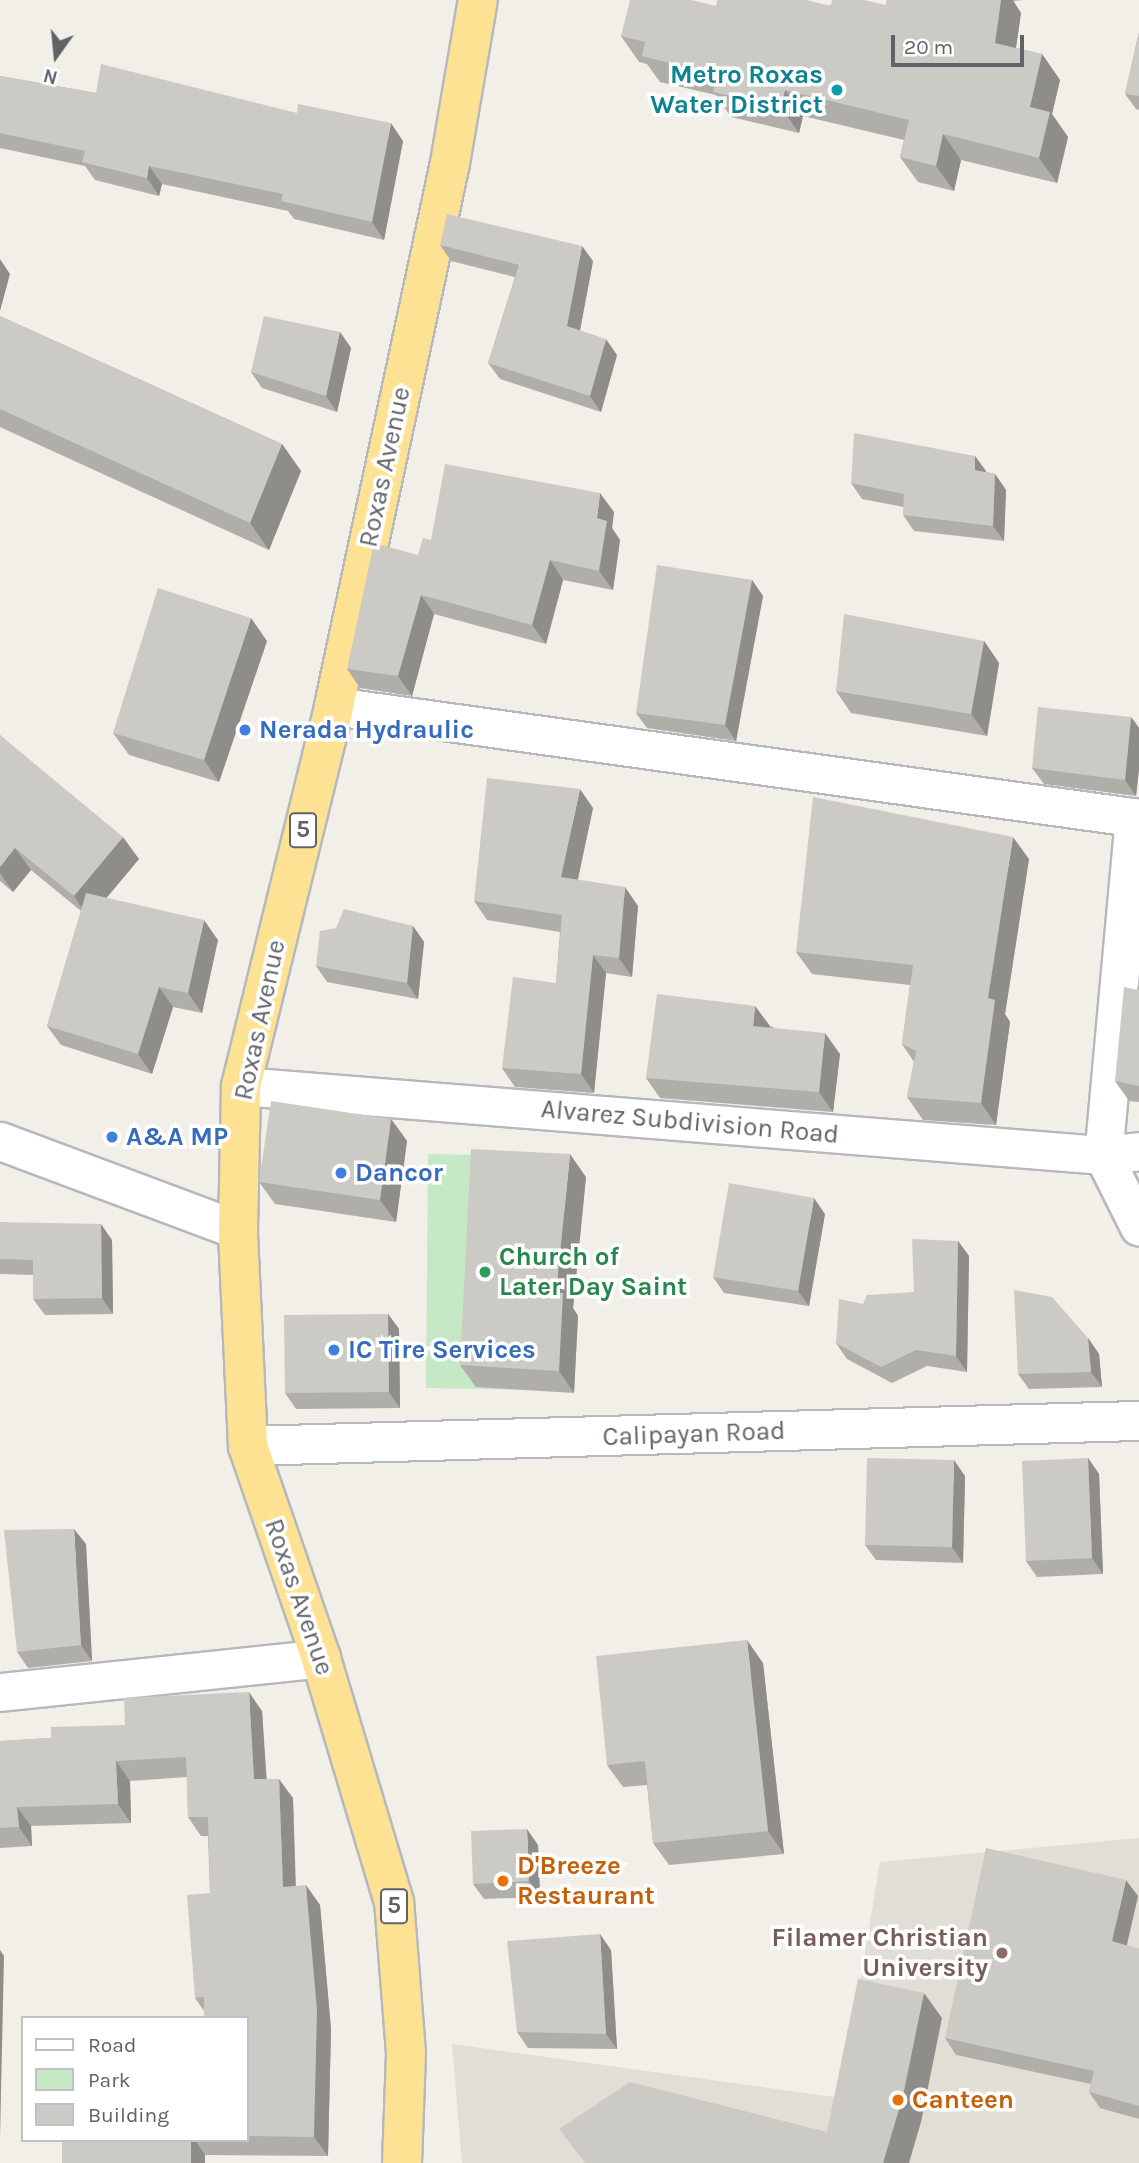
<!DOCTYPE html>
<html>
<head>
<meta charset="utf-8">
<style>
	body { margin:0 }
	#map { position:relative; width:1139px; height:2163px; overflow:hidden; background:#f1efe8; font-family:Karla,sans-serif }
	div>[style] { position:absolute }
	.education>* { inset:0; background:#e1ded6 }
	.green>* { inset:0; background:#c5e8c5 }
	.roads { filter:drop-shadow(2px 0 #b5b8bc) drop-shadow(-2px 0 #b5b8bc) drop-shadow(0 2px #b5b8bc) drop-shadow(0 -2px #b5b8bc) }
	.street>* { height:37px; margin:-18.5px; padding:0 18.5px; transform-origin:18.5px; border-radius:18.5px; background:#fff }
	.secondary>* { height:38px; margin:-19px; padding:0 19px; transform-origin:19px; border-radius:19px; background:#fff }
	.highway>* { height:38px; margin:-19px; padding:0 19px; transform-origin:19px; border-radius:19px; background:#fde293 }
	.wall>* { inset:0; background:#afaea9 }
	.shaded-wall>* { inset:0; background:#8f8d8a }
	.building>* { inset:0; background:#cccac5 }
	.dots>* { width:19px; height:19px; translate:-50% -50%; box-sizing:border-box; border:4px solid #fff; border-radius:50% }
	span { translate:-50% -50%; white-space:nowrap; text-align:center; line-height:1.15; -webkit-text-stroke:7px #fff; paint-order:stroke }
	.shield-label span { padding:2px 5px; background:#fff; border:2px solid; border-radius:5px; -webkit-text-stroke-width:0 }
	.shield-label { font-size:24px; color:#5f6368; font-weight:700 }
	.culture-label { font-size:26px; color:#0d838f; font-weight:700 }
	.right { translate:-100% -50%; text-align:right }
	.street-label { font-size:26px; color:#5f6368 }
	.shop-label { font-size:26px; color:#366cbe; font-weight:700 }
	.left { translate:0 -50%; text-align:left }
	.leisure-label { font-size:26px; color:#27864d; font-weight:700 }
	.food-label { font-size:26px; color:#c56008; font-weight:700 }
	.education-label { font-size:26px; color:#785e54; font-weight:700 }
	.legend { position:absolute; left:21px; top:2016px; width:228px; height:126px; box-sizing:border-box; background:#fff; border:2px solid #bfc1c3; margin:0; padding:9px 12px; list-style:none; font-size:21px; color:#5f6368 }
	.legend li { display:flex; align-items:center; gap:14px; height:35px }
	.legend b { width:35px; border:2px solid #bfc1c3 }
	.north { position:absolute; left:21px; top:21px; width:70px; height:70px; -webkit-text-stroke:5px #fff; paint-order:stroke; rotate:195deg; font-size:19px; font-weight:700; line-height:28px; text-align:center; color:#5f6368 }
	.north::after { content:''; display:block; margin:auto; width:24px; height:32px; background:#5f6368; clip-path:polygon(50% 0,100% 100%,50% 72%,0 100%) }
	.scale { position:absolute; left:891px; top:35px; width:133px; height:32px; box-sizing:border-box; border:4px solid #5f6368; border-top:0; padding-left:9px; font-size:21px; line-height:24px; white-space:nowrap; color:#5f6368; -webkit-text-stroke:5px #fff; paint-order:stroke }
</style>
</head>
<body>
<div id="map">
	<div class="education">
		<div style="clip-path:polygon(1139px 1838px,1139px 2163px,462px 2163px,452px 2044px,841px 2098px,880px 1862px)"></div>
	</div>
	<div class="green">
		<div style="clip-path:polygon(428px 1154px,544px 1156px,541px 1390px,426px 1388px)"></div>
	</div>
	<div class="roads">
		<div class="street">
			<div style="left:334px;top:706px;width:813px;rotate:7.92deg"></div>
			<div style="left:1134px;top:817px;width:339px;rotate:95.2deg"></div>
			<div style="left:1103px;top:1155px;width:80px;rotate:63.4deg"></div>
			<div style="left:241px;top:1086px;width:865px;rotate:4.58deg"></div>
			<div style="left:1103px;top:1155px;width:36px;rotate:-6deg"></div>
			<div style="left:0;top:1141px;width:254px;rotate:20.5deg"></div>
			<div style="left:0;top:1692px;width:323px;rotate:-6deg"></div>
		</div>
		<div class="secondary">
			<div style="left:248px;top:1446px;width:891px;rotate:-1.61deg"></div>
		</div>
		<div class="highway">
			<div style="left:402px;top:2163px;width:110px;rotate:-87.9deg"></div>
			<div style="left:406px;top:2053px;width:151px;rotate:-94.5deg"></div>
			<div style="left:394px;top:1902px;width:255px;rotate:-106.7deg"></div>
			<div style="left:321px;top:1658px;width:224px;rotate:-109deg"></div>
			<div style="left:248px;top:1446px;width:216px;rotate:-92.7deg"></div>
			<div style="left:238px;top:1230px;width:144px;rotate:-88.8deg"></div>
			<div style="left:241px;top:1086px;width:391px;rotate:-76.2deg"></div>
			<div style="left:334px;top:706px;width:555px;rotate:-77.94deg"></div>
			<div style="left:450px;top:163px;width:165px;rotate:-80.3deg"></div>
		</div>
	</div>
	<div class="wall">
		<div style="clip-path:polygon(887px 0,1023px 0,1014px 1px,1014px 3px,1021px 13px,1016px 48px,1042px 54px,1060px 80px,1052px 114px,1068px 137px,1057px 183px,961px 160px,954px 191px,918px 182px,900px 157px,904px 140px,803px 116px,799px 133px,731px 117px,716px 95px,660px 82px,647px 64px,639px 62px,621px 36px,716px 6px,886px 5px)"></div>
		<div style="clip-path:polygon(1139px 32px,1139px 110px,1136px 109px,1125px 94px)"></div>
		<div style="clip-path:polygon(0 76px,96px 93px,403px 141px,384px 240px,294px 219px,288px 211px,162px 184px,159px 196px,95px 180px,85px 166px,0 148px)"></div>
		<div style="clip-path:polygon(440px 245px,593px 261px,580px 330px,617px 355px,601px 412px,500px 379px,488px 363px,515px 277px,451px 261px)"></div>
		<div style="clip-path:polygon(0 316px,282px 444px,301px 471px,269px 550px,0 427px)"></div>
		<div style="clip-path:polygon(340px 332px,351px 348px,337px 412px,262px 388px,251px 372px)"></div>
		<div style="clip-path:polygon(975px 456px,986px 472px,995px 474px,1006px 490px,1004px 541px,914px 531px,903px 515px,904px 507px,862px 499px,851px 483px)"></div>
		<div style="clip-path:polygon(614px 512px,612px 528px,620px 540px,613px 590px,563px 580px,546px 644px,434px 614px,412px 696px,360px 688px,347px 669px,418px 555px,431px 540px)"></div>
		<div style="clip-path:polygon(752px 580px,763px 596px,736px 741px,647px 728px,636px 713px)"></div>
		<div style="clip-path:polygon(267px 641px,219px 782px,129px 755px,113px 733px)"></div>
		<div style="clip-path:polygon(984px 641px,999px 663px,987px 736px,851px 713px,836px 691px)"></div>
		<div style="clip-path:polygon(1131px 717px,1139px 728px,1139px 769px,1136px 796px,1044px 784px,1032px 768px)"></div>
		<div style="clip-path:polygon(0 735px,139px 859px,106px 898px,218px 940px,202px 1013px,173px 1007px,152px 1074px,61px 1045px,47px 1026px,81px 911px,31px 870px,13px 892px,0 881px)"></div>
		<div style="clip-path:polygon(593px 808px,578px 880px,638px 906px,632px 977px,606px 973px,594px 1093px,515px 1087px,502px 1068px,556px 983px,560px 932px,487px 920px,474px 901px)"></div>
		<div style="clip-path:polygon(1029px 859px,1005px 1014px,1010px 1022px,996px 1125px,923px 1120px,907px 1097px,914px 1062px,902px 1044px,910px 985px,812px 974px,796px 952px)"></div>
		<div style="clip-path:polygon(413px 926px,424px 942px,418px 999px,327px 982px,316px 966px)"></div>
		<div style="clip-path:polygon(1139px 981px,1139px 1102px,1129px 1101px,1115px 1081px)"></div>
		<div style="clip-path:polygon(770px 1026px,840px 1054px,833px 1112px,660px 1098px,646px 1078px)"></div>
		<div style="clip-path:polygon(391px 1119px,407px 1141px,396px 1222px,275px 1204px,259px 1182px)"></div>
		<div style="clip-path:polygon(586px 1177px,573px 1308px,578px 1316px,574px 1393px,476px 1387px,460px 1365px)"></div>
		<div style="clip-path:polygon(825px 1214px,809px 1306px,724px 1293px,713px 1277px)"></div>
		<div style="clip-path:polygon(0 1222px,112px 1240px,113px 1314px,45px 1315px,33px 1299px,33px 1275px,0 1274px)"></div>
		<div style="clip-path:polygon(958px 1241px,969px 1256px,967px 1372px,927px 1366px,892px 1383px,847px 1359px,836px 1343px,863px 1304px,914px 1292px)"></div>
		<div style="clip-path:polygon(388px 1314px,399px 1329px,400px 1408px,296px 1409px,285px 1393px)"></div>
		<div style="clip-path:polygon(1088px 1338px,1099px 1354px,1102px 1387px,1029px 1389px,1018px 1374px)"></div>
		<div style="clip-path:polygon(1088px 1458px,1099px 1474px,1103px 1574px,1037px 1577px,1026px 1561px)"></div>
		<div style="clip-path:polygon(965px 1476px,963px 1563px,876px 1560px,865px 1545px)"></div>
		<div style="clip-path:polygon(86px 1544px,92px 1661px,28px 1668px,17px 1652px)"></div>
		<div style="clip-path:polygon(763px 1663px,784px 1854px,669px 1865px,653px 1843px,647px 1785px,623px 1787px,607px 1765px)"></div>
		<div style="clip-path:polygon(262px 1711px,266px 1779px,293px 1798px,296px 1886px,320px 1905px,331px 2029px,328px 2156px,205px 2155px,205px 2163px,62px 2163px,62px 2140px,247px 2140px,247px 2018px,204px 2011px,195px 1998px,210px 1893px,208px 1836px,201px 1836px,188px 1817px,187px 1777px,130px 1781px,131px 1823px,31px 1826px,32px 1846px,0 1848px,0 1741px,51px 1738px,125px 1725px)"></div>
		<div style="clip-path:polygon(538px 1845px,540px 1897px,484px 1899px,473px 1884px)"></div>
		<div style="clip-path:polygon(1138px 1896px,1126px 1945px,1139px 1949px,1139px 2119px,1100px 2108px,1089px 2092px,1091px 2084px,956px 2055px,945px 2038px)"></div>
		<div style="clip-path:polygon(611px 1950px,617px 2049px,528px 2048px,517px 2032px)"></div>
	</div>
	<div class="shaded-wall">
		<div style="clip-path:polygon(1001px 0,1013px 0,1021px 13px,1013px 68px,995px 43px)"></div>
		<div style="clip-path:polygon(1042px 54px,1060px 80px,1052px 114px,1068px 137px,1057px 183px,1039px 158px,1030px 107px)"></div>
		<div style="clip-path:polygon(785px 90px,803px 116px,799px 133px,781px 107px)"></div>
		<div style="clip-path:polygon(391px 123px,403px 141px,384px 240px,372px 222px)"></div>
		<div style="clip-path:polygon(943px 134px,961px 160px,954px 191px,936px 166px)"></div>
		<div style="clip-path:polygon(149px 166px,162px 184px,159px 196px,147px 178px)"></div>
		<div style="clip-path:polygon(582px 246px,593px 261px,578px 341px,567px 326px)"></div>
		<div style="clip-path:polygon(0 259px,10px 274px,0 311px)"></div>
		<div style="clip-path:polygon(340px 332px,351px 348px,337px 412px,326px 396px)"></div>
		<div style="clip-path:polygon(606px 339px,617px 355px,601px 412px,590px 396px)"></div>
		<div style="clip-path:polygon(282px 444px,301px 471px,269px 550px,250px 523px)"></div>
		<div style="clip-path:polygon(975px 456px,986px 471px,986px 486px,975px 470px)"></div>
		<div style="clip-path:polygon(995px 474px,1006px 490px,1004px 541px,993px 526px)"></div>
		<div style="clip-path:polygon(600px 493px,614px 512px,612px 528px,620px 540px,613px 590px,599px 571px,597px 518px)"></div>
		<div style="clip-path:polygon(550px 560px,563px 580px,546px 644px,532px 625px)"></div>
		<div style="clip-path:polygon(752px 580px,763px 596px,736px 741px,725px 725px)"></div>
		<div style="clip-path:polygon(421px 595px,434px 614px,412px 696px,398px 676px)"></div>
		<div style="clip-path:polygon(251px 618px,267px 641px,219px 782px,204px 760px)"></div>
		<div style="clip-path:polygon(984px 641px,999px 663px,987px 736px,971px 714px)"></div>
		<div style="clip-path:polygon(1131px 717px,1139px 728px,1139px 769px,1136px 796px,1125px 780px)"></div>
		<div style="clip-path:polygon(580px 789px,593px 808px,574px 896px,561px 877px)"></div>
		<div style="clip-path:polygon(123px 837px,139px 859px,89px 919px,74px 896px)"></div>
		<div style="clip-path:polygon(1013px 837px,1029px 859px,1005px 1014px,1010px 1022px,996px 1125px,981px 1103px,988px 998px)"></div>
		<div style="clip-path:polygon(15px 848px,31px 870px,13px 892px,0 873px,0 867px)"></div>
		<div style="clip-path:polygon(625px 887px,638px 906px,632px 977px,619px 958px)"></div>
		<div style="clip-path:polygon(204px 920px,218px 940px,202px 1013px,188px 993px)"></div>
		<div style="clip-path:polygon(413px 926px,424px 942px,418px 999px,407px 983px)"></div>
		<div style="clip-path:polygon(593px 955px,606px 973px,594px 1093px,581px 1074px)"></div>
		<div style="clip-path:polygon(159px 987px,173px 1007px,152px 1074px,138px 1054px)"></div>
		<div style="clip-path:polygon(755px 1006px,770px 1026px,768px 1047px,753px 1026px)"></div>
		<div style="clip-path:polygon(825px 1033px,840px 1054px,833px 1112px,819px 1092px)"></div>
		<div style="clip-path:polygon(391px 1119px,407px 1141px,396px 1222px,380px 1200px)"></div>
		<div style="clip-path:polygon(570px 1154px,586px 1177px,573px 1308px,578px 1316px,574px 1393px,559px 1371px,556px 1293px)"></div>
		<div style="clip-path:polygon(814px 1198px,825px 1214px,809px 1306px,798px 1291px)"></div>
		<div style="clip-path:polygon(101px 1224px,112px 1240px,113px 1314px,102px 1298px)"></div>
		<div style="clip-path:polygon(958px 1241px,969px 1256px,967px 1372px,956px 1356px)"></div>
		<div style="clip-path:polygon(388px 1314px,399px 1329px,400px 1408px,389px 1392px)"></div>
		<div style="clip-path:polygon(1088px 1338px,1099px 1354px,1102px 1387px,1091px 1372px)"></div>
		<div style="clip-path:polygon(1088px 1458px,1099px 1474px,1103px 1574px,1092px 1558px)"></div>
		<div style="clip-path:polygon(954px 1460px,965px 1476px,963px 1563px,952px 1547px)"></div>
		<div style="clip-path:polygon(74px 1529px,86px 1544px,92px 1661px,81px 1645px)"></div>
		<div style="clip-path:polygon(747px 1640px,763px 1663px,784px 1854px,768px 1831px)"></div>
		<div style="clip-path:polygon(249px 1692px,262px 1711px,268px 1799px,254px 1779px)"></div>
		<div style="clip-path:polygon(116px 1761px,130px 1781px,131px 1823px,118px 1804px)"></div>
		<div style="clip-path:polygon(279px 1779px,293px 1798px,296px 1906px,283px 1887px)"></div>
		<div style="clip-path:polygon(17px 1807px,31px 1826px,32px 1846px,19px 1827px)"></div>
		<div style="clip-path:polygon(527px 1829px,538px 1845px,540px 1897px,529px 1881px)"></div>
		<div style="clip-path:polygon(1126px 1880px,1138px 1896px,1124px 1958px,1112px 1941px)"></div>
		<div style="clip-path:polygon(306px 1885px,320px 1905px,331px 2029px,328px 2156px,314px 2137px)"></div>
		<div style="clip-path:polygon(600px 1934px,611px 1950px,617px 2049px,606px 2034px)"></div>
		<div style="clip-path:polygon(0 1950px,4px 1956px,0 2138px)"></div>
		<div style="clip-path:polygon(924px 1993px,942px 2018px,921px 2122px,909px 2163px,883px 2163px)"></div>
		<div style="clip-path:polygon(191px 2140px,195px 2140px,205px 2155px,205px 2163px,191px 2163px)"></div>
	</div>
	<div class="building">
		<div style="clip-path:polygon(630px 0,691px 0,716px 6px,717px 0,806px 0,831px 6px,832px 0,864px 0,886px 5px,887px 0,1001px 0,995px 43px,1042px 54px,1030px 107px,1050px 112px,1039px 158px,943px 134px,936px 166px,900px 157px,909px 120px,785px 90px,781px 107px,713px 92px,718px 75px,642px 56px,645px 42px,621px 36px)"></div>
		<div style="clip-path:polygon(1139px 32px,1139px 96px,1125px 94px)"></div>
		<div style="clip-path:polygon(101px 64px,297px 113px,298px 104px,391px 123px,372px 222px,281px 201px,283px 194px,149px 166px,147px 178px,82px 162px,85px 151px,0 133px,0 76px,96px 93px)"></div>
		<div style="clip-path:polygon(447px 214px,582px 246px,567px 326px,606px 339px,590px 396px,488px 363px,519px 265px,440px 245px)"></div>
		<div style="clip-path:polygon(0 316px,282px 444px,250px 523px,0 409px)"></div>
		<div style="clip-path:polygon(264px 316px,340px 332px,326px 396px,251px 372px)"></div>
		<div style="clip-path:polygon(854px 433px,975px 456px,975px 470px,995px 474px,993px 526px,903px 515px,904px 494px,851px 483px)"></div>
		<div style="clip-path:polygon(445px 464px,600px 493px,597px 518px,607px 521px,599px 571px,550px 560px,532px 625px,421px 595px,398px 676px,347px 669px,374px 543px,418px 555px,423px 538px,431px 540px)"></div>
		<div style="clip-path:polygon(657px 565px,752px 580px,725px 725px,636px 713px)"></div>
		<div style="clip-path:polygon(158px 588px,251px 618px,204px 760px,113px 733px)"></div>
		<div style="clip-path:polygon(844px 614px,984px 641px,971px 714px,836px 691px)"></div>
		<div style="clip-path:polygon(1038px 707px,1131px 717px,1125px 780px,1032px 768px)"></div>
		<div style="clip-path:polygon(0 735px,123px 837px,74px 896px,15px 848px,0 867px)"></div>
		<div style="clip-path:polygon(487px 778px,580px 789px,561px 877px,625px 887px,619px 958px,593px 955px,581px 1074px,502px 1068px,513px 977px,556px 983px,562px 915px,474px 901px)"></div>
		<div style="clip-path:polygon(813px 797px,1013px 837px,988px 998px,995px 1000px,981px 1103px,907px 1097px,916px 1051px,902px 1044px,913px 965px,796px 952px)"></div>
		<div style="clip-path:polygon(86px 893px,204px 920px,188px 993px,159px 987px,138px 1054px,47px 1026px)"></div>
		<div style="clip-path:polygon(344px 909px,413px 926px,407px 983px,316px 966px,320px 931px,336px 928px)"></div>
		<div style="clip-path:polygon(1139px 981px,1139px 1086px,1115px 1081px,1124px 987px,1138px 990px)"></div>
		<div style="clip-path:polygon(657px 994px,755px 1006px,753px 1026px,825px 1033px,819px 1092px,646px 1078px)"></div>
		<div style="clip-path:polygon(271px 1101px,391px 1119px,380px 1200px,259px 1182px)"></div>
		<div style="clip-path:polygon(471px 1149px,570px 1154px,556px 1293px,563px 1293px,559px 1371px,460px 1365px)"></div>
		<div style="clip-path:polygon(729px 1183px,814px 1198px,798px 1291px,713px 1277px)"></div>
		<div style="clip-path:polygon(0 1222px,101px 1224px,102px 1298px,33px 1299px,33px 1260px,0 1259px)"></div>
		<div style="clip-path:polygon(912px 1239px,958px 1241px,956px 1356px,916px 1350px,881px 1367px,836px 1343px,839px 1299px,863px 1304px,867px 1295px,914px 1292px)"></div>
		<div style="clip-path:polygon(1014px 1290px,1052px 1297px,1088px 1338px,1091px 1372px,1018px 1374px)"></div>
		<div style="clip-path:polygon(388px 1314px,389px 1392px,285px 1393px,284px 1315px)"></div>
		<div style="clip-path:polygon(867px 1458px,954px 1460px,952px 1547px,865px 1545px)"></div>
		<div style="clip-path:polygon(1088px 1458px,1092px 1558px,1026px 1561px,1022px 1461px)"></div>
		<div style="clip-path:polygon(74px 1529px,81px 1645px,17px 1652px,4px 1530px)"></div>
		<div style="clip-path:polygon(747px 1640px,768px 1831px,653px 1843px,645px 1761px,607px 1765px,596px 1656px)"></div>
		<div style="clip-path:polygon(249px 1692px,254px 1779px,279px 1779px,283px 1887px,306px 1885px,317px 2010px,314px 2137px,247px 2136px,247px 2018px,204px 2018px,204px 1997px,195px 1998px,187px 1895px,210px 1893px,208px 1817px,188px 1817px,186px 1757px,116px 1761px,118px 1804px,17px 1807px,19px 1827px,0 1828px,0 1741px,51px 1738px,51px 1727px,125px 1725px,124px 1698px)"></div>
		<div style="clip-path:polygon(527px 1829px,529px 1881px,473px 1884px,471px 1831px)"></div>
		<div style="clip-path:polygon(986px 1848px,1126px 1880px,1112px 1941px,1139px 1949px,1139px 2106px,1089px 2092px,1094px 2071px,945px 2038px)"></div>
		<div style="clip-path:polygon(600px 1934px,606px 2034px,517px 2032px,507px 1941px)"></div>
		<div style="clip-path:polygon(858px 1979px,924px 1993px,903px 2096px,883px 2163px,585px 2163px,559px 2129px,630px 2082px,827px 2132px)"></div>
		<div style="clip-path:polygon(62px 2140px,191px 2140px,191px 2163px,62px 2163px)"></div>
	</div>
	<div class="dots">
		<div style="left:837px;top:90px;background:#0f9aa8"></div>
		<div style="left:245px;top:730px;background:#3f7fe0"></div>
		<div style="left:112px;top:1137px;background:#3f7fe0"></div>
		<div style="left:341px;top:1173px;background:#3f7fe0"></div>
		<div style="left:485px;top:1272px;background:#2e9e5b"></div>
		<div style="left:334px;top:1350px;background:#3f7fe0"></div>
		<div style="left:503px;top:1881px;background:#e8710a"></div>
		<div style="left:1002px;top:1953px;background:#8d6e63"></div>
		<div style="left:898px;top:2100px;background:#e8710a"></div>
	</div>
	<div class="shield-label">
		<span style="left:303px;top:830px">5</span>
		<span style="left:394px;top:1906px">5</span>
	</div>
	<div class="culture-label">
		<span class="right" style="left:823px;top:90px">Metro Roxas<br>Water District</span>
	</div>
	<div class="street-label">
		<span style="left:385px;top:467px;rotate:-78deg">Roxas Avenue</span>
		<span style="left:260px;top:1020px;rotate:-78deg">Roxas Avenue</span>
		<span style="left:690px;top:1122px;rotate:5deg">Alvarez Subdivision Road</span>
		<span style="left:694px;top:1434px;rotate:-2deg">Calipayan Road</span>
		<span style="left:299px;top:1597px;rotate:71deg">Roxas Avenue</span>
	</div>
	<div class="shop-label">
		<span class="left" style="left:259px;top:730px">Nerada Hydraulic</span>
		<span class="left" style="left:126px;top:1137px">A&amp;A MP</span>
		<span class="left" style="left:355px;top:1173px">Dancor</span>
		<span class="left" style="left:348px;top:1350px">IC Tire Services</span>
	</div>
	<div class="leisure-label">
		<span class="left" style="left:499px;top:1272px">Church of<br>Later Day Saint</span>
	</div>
	<div class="food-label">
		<span class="left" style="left:517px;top:1881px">D'Breeze<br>Restaurant</span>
		<span class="left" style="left:912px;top:2100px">Canteen</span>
	</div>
	<div class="education-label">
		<span class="right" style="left:988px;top:1953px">Filamer Christian<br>University</span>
	</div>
	<ul class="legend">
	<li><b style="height:9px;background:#fff"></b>Road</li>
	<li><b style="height:19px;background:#c5e8c5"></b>Park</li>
	<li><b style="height:19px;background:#cccac5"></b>Building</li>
	</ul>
	<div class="north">N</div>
	<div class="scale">20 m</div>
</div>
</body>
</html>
